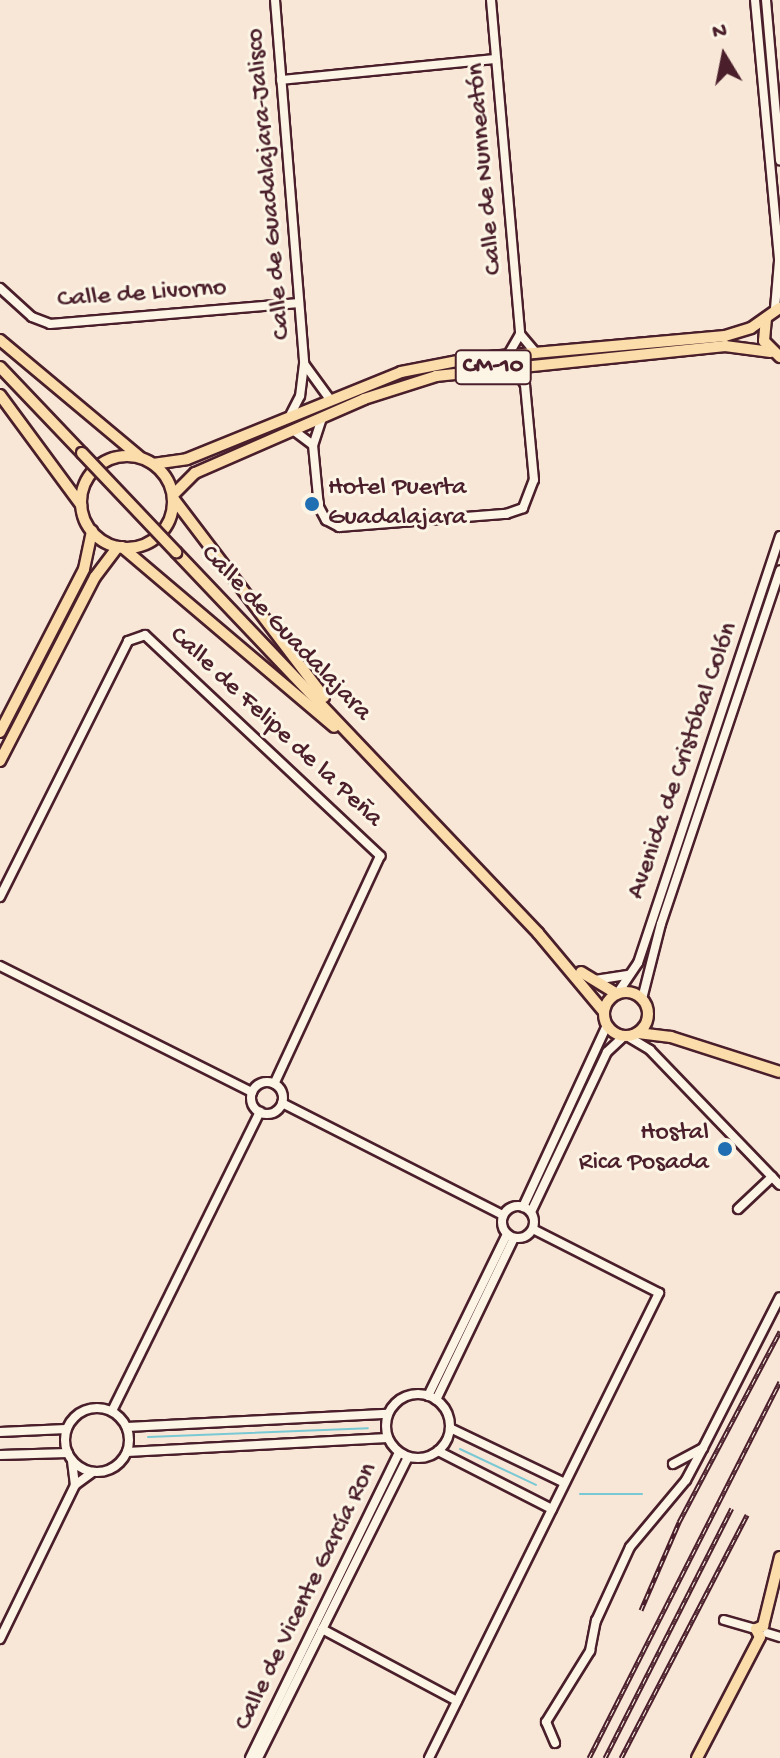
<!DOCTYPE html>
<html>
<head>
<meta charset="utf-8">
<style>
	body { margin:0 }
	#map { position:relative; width:780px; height:1758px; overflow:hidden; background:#f8e7d7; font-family:"Gochi Hand",sans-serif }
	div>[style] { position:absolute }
	.stream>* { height:2px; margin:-1px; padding:0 1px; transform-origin:1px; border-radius:1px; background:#79c9d4 }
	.roads { filter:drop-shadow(2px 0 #4a1f2b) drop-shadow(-2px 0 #4a1f2b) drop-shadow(0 2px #4a1f2b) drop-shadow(0 -2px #4a1f2b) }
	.minor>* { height:8px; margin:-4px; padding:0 4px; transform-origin:4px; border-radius:4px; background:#fcf5e5 }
	.minor>.ring { margin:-4px; padding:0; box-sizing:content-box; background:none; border:8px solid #fcf5e5; border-radius:50% }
	.major>* { height:10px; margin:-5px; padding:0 5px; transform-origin:5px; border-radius:5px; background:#fbddab }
	.major>.ring { margin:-5px; padding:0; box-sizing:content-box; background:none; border:10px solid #fbddab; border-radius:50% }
	.rail>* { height:5px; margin-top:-2.5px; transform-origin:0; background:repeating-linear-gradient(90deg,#fcf5e5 0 6px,#4a1f2b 0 12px); box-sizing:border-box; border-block:2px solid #4a1f2b }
	.bridges { filter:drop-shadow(2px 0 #4a1f2b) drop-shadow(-2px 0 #4a1f2b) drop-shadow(0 2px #4a1f2b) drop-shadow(0 -2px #4a1f2b) }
	.major-bridge>* { height:10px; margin:-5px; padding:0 5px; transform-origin:5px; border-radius:5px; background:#fbddab }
	.dots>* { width:22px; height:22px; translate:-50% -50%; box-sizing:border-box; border:4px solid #fcf5e5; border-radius:50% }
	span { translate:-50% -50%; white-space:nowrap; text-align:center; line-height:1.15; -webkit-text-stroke:6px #fcf5e5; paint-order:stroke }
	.shield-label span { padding:2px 6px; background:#fcf5e5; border:2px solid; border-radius:6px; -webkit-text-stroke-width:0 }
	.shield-label { font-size:24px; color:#4a1f2b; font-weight:700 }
	.street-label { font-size:26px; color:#4a1f2b }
	.poi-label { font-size:26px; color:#4a1f2b }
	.left { translate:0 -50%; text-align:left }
	.right { translate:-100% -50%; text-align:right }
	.north { position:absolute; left:684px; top:16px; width:80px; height:80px; -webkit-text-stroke:6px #fcf5e5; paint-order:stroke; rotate:350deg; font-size:22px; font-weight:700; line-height:32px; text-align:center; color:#4a1f2b }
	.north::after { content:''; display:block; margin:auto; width:28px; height:36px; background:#4a1f2b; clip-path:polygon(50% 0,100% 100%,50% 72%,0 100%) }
</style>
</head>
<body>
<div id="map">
	<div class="stream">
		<div style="left:148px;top:1437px;width:220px;rotate:-2.3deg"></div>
		<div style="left:460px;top:1449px;width:84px;rotate:25.3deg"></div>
		<div style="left:580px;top:1494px;width:62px"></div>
	</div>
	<div class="roads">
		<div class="minor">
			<div style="left:275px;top:0;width:365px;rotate:85.4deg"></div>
			<div style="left:304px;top:364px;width:32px;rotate:97deg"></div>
			<div style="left:300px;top:396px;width:20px;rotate:117deg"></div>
			<div style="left:491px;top:0;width:335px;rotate:85deg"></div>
			<div style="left:520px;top:334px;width:25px;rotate:50deg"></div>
			<div style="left:755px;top:0;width:262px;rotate:84.7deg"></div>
			<div style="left:779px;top:261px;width:48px;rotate:94.8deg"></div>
			<div style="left:766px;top:0;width:161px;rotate:85deg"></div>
			<div style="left:281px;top:80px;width:216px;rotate:-5.6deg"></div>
			<div style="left:0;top:288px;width:43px;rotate:42.2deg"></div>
			<div style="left:32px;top:317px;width:19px;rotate:21deg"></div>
			<div style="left:50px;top:324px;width:250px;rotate:-4.8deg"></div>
			<div style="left:508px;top:355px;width:24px;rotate:-60deg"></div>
			<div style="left:305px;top:365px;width:41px;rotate:54deg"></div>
			<div style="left:322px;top:418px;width:28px;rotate:108deg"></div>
			<div style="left:313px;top:445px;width:62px;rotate:84.5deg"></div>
			<div style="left:319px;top:507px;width:15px;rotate:62deg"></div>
			<div style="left:326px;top:520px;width:15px;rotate:28deg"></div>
			<div style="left:339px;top:527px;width:168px;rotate:-4.5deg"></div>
			<div style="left:506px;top:514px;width:18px;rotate:-19deg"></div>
			<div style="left:523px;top:508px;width:30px;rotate:-69deg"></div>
			<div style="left:534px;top:480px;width:95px;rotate:-95.4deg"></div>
			<div style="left:525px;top:385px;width:22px;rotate:-120deg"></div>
			<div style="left:293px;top:430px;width:25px;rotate:37deg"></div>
			<div style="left:0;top:897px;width:286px;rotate:-63.4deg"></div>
			<div style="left:128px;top:641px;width:18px;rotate:-19deg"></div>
			<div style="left:145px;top:635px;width:323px;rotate:43.2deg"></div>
			<div style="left:380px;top:856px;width:251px;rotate:114.9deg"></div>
			<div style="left:0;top:966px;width:282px;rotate:26.6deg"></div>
			<div style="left:595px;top:980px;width:33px;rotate:-9deg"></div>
			<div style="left:617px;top:994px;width:37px;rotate:-56deg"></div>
			<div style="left:638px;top:963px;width:450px;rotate:-71.6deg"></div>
			<div style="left:642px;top:999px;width:77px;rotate:-75.8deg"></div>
			<div style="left:661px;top:924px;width:373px;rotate:-71.4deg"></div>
			<div style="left:627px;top:1036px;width:27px;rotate:31deg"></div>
			<div style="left:650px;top:1050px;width:187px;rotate:46.1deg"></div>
			<div class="ring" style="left:251px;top:1082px;width:24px;height:24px"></div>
			<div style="left:282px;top:1103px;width:248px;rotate:26.9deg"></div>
			<div class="ring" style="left:502px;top:1206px;width:24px;height:24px"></div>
			<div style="left:523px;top:1207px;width:200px;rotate:-65.2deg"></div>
			<div style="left:738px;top:1209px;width:47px;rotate:-43.3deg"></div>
			<div style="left:531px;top:1212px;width:177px;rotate:-64.6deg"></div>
			<div style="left:607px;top:1052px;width:23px;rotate:-43deg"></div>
			<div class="ring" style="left:386px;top:1394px;width:56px;height:56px"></div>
			<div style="left:428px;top:1396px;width:180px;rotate:-64deg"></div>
			<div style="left:436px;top:1400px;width:180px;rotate:-64.3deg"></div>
			<div class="ring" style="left:65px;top:1408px;width:56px;height:56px"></div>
			<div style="left:112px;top:1411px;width:334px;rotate:-63.7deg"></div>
			<div style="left:127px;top:1427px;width:261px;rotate:-2.9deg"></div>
			<div style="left:450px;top:1428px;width:127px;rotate:25.6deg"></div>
			<div style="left:0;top:1432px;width:66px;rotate:-2.6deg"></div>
			<div style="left:438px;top:1451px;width:128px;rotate:27deg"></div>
			<div style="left:127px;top:1452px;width:261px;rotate:-3.1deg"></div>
			<div style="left:0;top:1455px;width:68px;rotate:-1.7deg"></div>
			<div style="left:72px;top:1461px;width:24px;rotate:83deg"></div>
			<div style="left:75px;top:1485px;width:22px;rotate:-36deg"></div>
			<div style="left:673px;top:1464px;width:34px;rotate:-28deg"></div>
			<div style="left:703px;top:1448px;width:169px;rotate:-63deg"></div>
			<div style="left:724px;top:1620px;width:33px;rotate:16deg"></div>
			<div style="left:322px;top:1629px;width:153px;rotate:28.1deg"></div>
			<div style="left:767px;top:1633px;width:14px;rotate:17deg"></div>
			<div style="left:0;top:1639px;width:171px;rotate:-64deg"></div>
			<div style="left:555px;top:1743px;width:23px;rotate:-113deg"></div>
			<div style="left:546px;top:1722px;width:84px;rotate:-58.2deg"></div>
			<div style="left:590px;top:1651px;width:31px;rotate:-79deg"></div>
			<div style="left:596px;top:1621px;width:81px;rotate:-65.3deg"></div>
			<div style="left:630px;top:1547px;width:87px;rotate:-50.1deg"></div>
			<div style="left:686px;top:1480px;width:36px;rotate:-62deg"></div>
			<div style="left:250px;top:1758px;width:339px;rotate:-64deg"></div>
			<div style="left:258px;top:1758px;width:336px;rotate:-63.5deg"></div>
			<div style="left:429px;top:1758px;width:519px;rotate:-63.68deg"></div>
			<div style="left:659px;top:1293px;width:141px;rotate:-153.1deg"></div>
		</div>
		<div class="major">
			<div style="left:766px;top:318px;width:23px;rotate:95deg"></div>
			<div style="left:764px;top:341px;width:23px;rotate:45deg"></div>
			<div style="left:0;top:340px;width:182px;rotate:39.9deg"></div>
			<div style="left:0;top:367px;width:119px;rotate:46.4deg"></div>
			<div style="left:0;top:395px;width:137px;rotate:53.6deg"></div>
			<div class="ring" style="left:81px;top:456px;width:82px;height:82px"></div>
			<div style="left:153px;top:464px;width:34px;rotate:-8deg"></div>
			<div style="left:187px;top:459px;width:231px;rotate:-22.1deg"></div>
			<div style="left:401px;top:372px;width:67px;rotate:-11.1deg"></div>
			<div style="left:467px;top:359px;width:259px;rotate:-5.1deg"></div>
			<div style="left:725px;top:336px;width:27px;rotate:-17deg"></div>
			<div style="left:751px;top:328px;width:35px;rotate:-35deg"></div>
			<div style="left:173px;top:495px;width:31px;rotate:-45deg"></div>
			<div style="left:195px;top:473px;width:184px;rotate:-23.6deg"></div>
			<div style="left:364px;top:399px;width:76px;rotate:-17.7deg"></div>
			<div style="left:436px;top:376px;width:291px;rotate:-5.9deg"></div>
			<div style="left:725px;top:346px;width:46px;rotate:7.4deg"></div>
			<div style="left:173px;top:498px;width:250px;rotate:52.8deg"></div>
			<div style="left:122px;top:547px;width:278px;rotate:40.3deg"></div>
			<div style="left:176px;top:552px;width:526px;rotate:46.46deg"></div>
			<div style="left:538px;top:933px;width:103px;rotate:50.1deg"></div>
			<div style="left:0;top:732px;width:183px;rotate:-62.7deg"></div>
			<div style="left:84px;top:569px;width:39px;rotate:-78deg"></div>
			<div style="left:0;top:761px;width:207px;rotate:-62.7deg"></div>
			<div style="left:95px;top:577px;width:38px;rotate:-53deg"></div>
			<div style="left:581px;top:972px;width:42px;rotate:31.4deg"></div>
			<div class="ring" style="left:604px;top:992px;width:34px;height:34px"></div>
			<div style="left:638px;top:1033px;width:33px;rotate:7deg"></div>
			<div style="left:671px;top:1037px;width:114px;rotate:17.8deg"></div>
			<div style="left:697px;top:1758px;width:136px;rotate:-62.5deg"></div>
			<div style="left:760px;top:1637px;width:9px;rotate:-117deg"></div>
			<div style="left:756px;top:1629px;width:8px;rotate:-23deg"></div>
			<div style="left:763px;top:1626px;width:71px;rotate:-76.2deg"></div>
		</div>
	</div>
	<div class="rail">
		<div style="left:641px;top:1610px;width:96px;rotate:-66.6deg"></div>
		<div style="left:679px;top:1522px;width:216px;rotate:-62.1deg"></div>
		<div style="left:589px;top:1758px;width:422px;rotate:-63.1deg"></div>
		<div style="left:605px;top:1758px;width:280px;rotate:-63.1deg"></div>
		<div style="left:621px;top:1758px;width:274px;rotate:-62.6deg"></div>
	</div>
	<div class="bridges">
		<div class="major-bridge">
			<div style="left:82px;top:453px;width:137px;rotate:46.5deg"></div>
		</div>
	</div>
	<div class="dots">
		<div style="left:312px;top:504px;background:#1f6fb2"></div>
		<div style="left:725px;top:1149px;background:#1f6fb2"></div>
	</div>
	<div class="shield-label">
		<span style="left:493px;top:367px">CM-10</span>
	</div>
	<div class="street-label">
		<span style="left:486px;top:169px;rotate:-95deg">Calle de Nunneatón</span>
		<span style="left:270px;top:184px;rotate:-95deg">Calle de Guadalajara-Jalisco</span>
		<span style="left:142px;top:295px;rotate:-4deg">Calle de Livorno</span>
		<span style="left:285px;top:634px;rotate:46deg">Calle de Guadalajara</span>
		<span style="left:275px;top:728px;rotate:43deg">Calle de Felipe de la Peña</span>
		<span style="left:684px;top:761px;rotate:-71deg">Avenida de Cristóbal Colón</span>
		<span style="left:307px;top:1597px;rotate:-64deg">Calle de Vicente García Ron</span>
	</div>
	<div class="poi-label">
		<span class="left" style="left:328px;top:504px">Hotel Puerta<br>Guadalajara</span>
		<span class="right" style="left:709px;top:1149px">Hostal<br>Rica Posada</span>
	</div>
	<div class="north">N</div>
</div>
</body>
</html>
